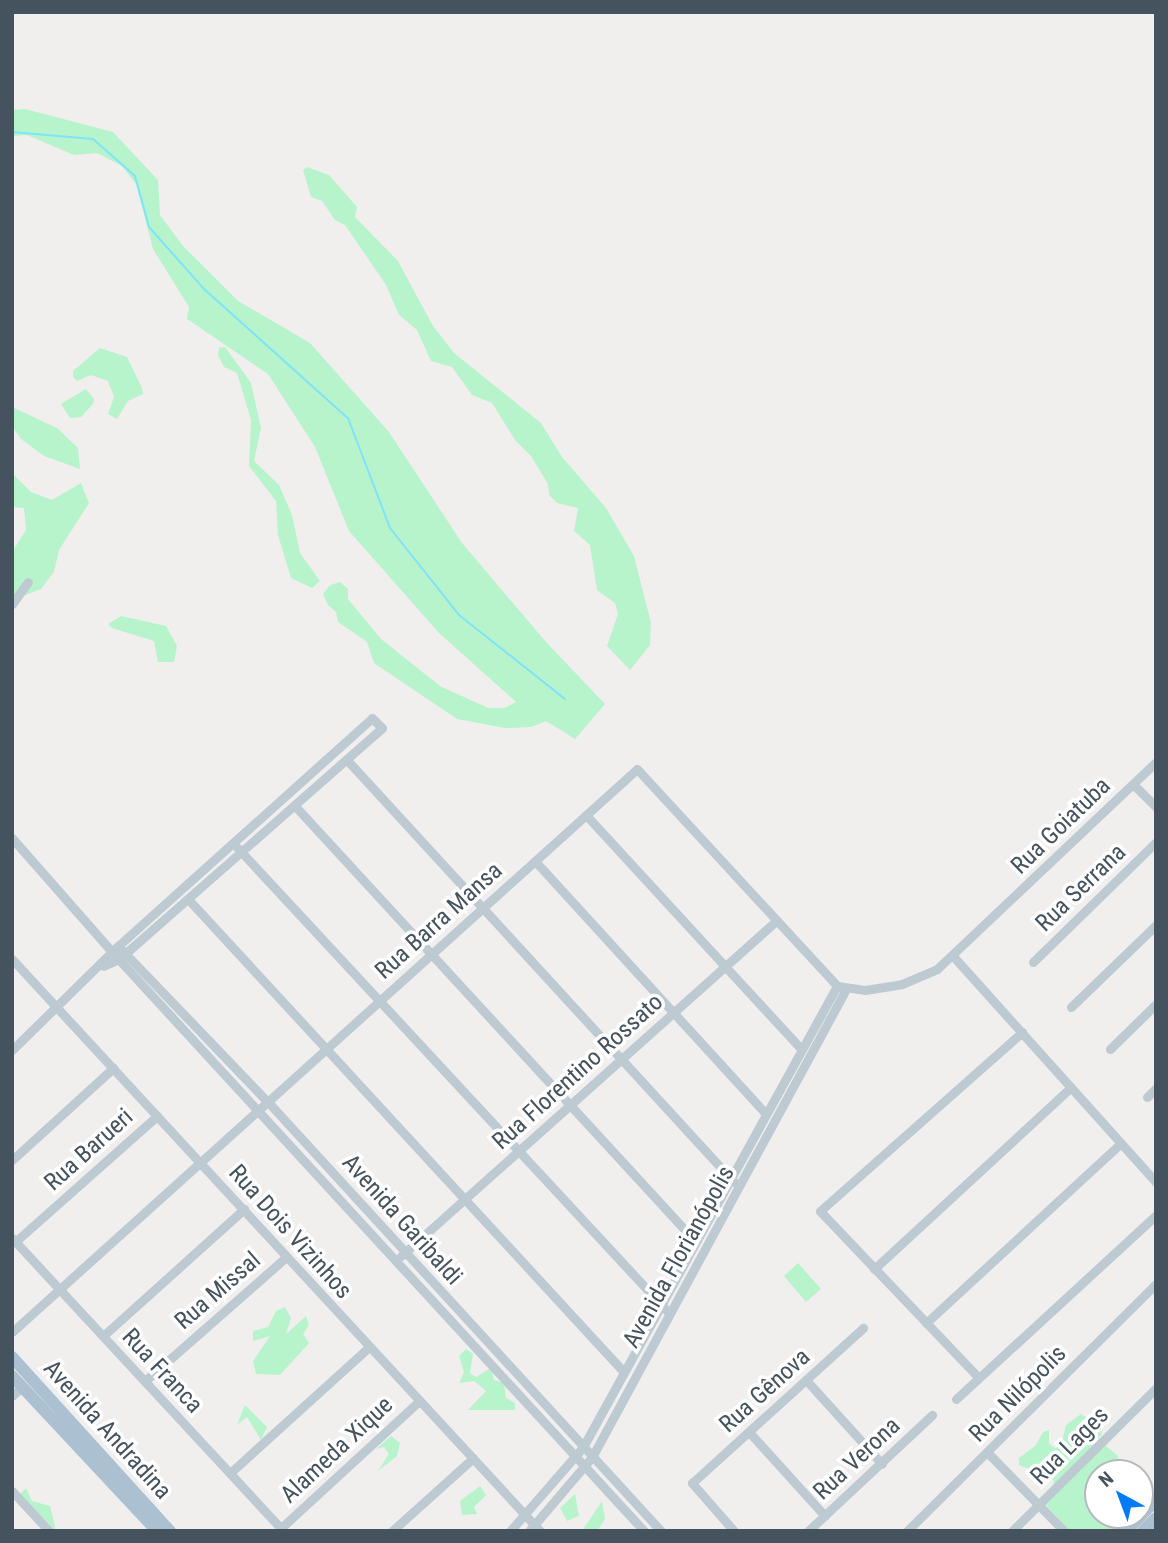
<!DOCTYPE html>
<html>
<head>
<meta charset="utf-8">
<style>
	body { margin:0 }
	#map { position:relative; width:1168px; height:1543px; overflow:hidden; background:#f1eeee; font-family:"Roboto Condensed",sans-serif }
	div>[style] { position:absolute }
	.green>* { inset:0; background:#b7f4cc }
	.stream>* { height:2px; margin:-1px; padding:0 1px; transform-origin:1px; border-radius:1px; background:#7fe4f7 }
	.minor>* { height:9px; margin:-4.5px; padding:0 4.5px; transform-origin:4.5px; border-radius:4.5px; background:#bdcad2 }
	.major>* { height:12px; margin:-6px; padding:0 6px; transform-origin:6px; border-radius:6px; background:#abc0d1 }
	span { translate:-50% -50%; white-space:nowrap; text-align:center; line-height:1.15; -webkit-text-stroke:7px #fff; paint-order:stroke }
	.street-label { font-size:24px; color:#44535e }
	.frame { position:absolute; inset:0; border:14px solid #44535e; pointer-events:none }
	.north { position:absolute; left:1084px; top:1459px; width:70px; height:70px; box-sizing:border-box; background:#fff; border:2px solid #b4babf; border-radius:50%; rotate:319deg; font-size:19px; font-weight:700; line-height:28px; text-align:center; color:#44535e }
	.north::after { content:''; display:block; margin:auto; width:24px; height:32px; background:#037af7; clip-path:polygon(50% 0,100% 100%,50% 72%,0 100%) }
</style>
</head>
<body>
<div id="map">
	<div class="green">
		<div style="clip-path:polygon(25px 109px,113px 132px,158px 180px,160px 215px,183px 246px,238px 301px,310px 343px,389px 432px,462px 543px,546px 642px,605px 704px,575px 739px,546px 721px,531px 727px,505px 728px,457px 719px,374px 663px,367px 642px,338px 622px,336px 612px,328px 605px,323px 594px,330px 585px,340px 582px,348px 589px,348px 599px,381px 639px,440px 686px,488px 708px,505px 708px,516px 702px,439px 633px,349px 531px,315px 447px,268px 374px,187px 319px,189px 307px,153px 249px,136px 184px,122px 166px,97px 153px,74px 155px,27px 135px,12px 136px,12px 110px)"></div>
		<div style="clip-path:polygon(307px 167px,329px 175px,357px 207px,355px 217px,398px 261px,433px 326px,454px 353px,541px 423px,562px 457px,606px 508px,634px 556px,651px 623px,650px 645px,630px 670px,607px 646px,618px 614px,615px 603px,597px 590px,590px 545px,574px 531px,578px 508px,557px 503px,549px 495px,548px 484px,531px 456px,515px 440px,492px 403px,472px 395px,452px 367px,431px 361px,417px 330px,399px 315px,386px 285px,345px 225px,335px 220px,322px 201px,311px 197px,303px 170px)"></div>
		<div style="clip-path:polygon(225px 347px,251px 383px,261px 428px,254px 461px,279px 485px,292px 515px,300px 553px,320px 581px,312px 588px,291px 578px,278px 535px,276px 501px,249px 466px,251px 420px,237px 373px,224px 367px,218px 355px,219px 348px)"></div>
		<div style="clip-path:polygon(100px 348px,127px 357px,142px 388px,143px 394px,128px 401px,117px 419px,108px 414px,114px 397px,108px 381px,91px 375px,77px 381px,73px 377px,73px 371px)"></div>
		<div style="clip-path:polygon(86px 389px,94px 399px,93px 404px,81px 417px,70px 418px,61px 404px)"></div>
		<div style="clip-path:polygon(12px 407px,57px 428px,78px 448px,80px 469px,44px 456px,21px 439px,12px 426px)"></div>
		<div style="clip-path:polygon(12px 473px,31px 492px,52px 500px,81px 483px,89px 503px,59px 550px,54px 572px,41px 589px,23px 596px,12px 609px,14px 549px,26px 530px,24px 508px,12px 507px)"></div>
		<div style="clip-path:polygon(121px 616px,166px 626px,177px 646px,174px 662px,158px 662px,154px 641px,112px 628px,108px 624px)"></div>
		<div style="clip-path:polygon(798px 1263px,821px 1289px,806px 1302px,784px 1276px)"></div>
		<div style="clip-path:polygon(285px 1307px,291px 1318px,286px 1334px,306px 1316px,309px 1325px,303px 1334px,309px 1343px,280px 1375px,256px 1374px,253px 1361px,270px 1336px,253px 1341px,253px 1331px,268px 1327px,276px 1311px)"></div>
		<div style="clip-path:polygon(466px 1349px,473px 1354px,470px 1373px,476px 1377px,491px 1368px,494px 1380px,504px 1383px,506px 1398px,515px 1403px,515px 1410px,468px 1410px,486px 1391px,474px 1381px,459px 1383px,464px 1372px,459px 1356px)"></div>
		<div style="clip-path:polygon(245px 1405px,267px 1427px,261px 1440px,247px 1417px,237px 1425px)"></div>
		<div style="clip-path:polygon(1081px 1414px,1100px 1427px,1102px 1434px,1093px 1447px,1097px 1452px,1105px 1445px,1118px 1456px,1116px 1473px,1098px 1473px,1098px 1515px,1134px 1515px,1119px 1531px,1070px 1531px,1045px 1504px,1054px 1485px,1053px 1478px,1019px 1465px,1019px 1458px,1036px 1445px,1043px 1432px,1049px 1430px,1049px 1444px,1055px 1448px,1061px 1446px,1066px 1425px)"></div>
		<div style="clip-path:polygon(391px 1436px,400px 1443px,397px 1456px,378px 1471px,389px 1454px,384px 1447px,376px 1449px)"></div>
		<div style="clip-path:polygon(480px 1486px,486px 1495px,474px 1507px,477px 1514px,462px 1515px,460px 1501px)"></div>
		<div style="clip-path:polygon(26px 1488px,32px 1501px,50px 1506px,56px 1531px,20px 1494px)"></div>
		<div style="clip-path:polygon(575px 1494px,579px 1516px,567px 1521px,560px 1508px)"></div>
		<div style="clip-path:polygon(602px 1501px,605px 1519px,597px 1531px,582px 1531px)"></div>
	</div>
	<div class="stream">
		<div style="left:12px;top:132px;width:81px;rotate:4.9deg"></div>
		<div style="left:93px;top:139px;width:56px;rotate:41.4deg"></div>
		<div style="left:135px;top:176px;width:53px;rotate:74.6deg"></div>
		<div style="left:149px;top:227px;width:83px;rotate:48.4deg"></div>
		<div style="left:204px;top:289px;width:193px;rotate:41.9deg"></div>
		<div style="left:348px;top:418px;width:118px;rotate:69.1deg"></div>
		<div style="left:390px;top:528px;width:111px;rotate:51.6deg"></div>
		<div style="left:459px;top:615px;width:135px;rotate:38.4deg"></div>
	</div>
	<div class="minor">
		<div style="left:12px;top:604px;width:27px;rotate:-54deg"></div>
		<div style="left:347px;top:760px;width:573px;rotate:47.48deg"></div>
		<div style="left:1133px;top:784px;width:33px;rotate:45deg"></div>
		<div style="left:295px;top:806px;width:592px;rotate:47.39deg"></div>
		<div style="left:586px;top:815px;width:318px;rotate:47.4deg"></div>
		<div style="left:12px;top:838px;width:152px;rotate:48.7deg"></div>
		<div style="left:112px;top:952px;width:786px;rotate:47.42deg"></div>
		<div style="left:233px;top:843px;width:641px;rotate:47.15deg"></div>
		<div style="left:535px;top:861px;width:341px;rotate:47.6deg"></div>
		<div style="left:188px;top:899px;width:642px;rotate:47.34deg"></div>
		<div style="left:122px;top:950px;width:211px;rotate:46.2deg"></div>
		<div style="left:268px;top:1102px;width:582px;rotate:47.51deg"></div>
		<div style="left:953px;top:956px;width:304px;rotate:48.1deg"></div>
		<div style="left:12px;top:959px;width:778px;rotate:47.29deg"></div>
		<div style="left:1033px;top:962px;width:172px;rotate:-44.3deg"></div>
		<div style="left:1071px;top:1007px;width:118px;rotate:-44deg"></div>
		<div style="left:1110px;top:1049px;width:64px;rotate:-44.4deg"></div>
		<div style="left:12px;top:1050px;width:148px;rotate:-44.5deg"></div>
		<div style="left:118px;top:946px;width:341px;rotate:-41.9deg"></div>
		<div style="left:372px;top:718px;width:14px;rotate:45deg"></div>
		<div style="left:382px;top:728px;width:350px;rotate:138.7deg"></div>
		<div style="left:119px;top:959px;width:17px;rotate:156deg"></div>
		<div style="left:1147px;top:1097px;width:13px;rotate:-45deg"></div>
		<div style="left:12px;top:1160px;width:137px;rotate:-42.3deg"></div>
		<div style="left:12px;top:1238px;width:399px;rotate:47.2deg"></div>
		<div style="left:15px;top:1242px;width:190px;rotate:-41.6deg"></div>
		<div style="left:401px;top:1256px;width:503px;rotate:-41.78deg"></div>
		<div style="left:874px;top:1269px;width:268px;rotate:-42.7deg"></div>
		<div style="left:926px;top:1323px;width:265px;rotate:-42.7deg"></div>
		<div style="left:12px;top:1332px;width:841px;rotate:-42.01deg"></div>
		<div style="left:637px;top:769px;width:295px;rotate:47.3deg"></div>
		<div style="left:837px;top:986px;width:28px;rotate:8deg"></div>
		<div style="left:865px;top:990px;width:37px;rotate:-9deg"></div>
		<div style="left:902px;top:984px;width:38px;rotate:-23deg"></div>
		<div style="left:937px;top:969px;width:301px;rotate:-43.4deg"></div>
		<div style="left:103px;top:1336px;width:190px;rotate:-42deg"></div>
		<div style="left:978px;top:1377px;width:229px;rotate:-133.6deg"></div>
		<div style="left:820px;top:1211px;width:270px;rotate:-41.5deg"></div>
		<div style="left:806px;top:1380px;width:113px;rotate:47.9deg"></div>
		<div style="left:145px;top:1381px;width:188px;rotate:-41.3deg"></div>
		<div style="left:12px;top:1396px;width:13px;rotate:-42deg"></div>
		<div style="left:956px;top:1399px;width:272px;rotate:-42.6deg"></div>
		<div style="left:749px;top:1432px;width:113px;rotate:47.9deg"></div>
		<div style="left:987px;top:1452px;width:110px;rotate:45.7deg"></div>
		<div style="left:230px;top:1473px;width:188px;rotate:-42.2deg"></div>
		<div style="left:12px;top:1491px;width:54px;rotate:47.2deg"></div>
		<div style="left:281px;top:1528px;width:188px;rotate:-42.6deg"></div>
		<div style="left:392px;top:1531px;width:109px;rotate:-42deg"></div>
		<div style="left:510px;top:1531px;width:111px;rotate:-49deg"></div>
		<div style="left:583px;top:1447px;width:526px;rotate:-61.15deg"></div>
		<div style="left:529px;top:1531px;width:97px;rotate:-49.6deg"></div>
		<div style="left:592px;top:1457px;width:530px;rotate:-61.5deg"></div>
		<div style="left:734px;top:1531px;width:64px;rotate:-131.2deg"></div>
		<div style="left:692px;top:1483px;width:231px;rotate:-42.2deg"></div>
		<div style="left:808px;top:1531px;width:170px;rotate:-43.1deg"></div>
		<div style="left:907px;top:1531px;width:351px;rotate:-44.8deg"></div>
		<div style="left:1012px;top:1531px;width:203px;rotate:-44.8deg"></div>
	</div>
	<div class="major">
		<div style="left:12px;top:1357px;width:235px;rotate:47.8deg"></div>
		<div style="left:12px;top:1376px;width:212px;rotate:46.9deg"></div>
		<div style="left:1126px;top:1531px;width:43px;rotate:-45.9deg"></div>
		<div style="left:1143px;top:1531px;width:18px;rotate:-45deg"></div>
	</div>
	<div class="street-label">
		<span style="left:1061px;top:826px;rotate:-44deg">Rua Goiatuba</span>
		<span style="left:1081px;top:888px;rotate:-44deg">Rua Serrana</span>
		<span style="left:439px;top:921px;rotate:-42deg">Rua Barra Mansa</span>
		<span style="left:578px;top:1072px;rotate:-42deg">Rua Florentino Rossato</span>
		<span style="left:89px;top:1150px;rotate:-42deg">Rua Barueri</span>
		<span style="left:402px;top:1220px;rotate:48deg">Avenida Garibaldi</span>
		<span style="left:290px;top:1232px;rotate:48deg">Rua Dois Vizinhos</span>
		<span style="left:679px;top:1257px;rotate:-61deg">Avenida Florianópolis</span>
		<span style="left:218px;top:1291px;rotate:-41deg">Rua Missal</span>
		<span style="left:162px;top:1371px;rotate:47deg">Rua Franca</span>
		<span style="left:765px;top:1391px;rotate:-42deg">Rua Gênova</span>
		<span style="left:1018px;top:1394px;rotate:-45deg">Rua Nilópolis</span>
		<span style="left:107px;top:1430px;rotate:48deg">Avenida Andradina</span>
		<span style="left:1070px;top:1446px;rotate:-45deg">Rua Lages</span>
		<span style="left:337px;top:1450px;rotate:-43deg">Alameda Xique</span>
		<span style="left:857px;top:1459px;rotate:-43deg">Rua Verona</span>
	</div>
	<div class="frame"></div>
	<div class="north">N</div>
</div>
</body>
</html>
